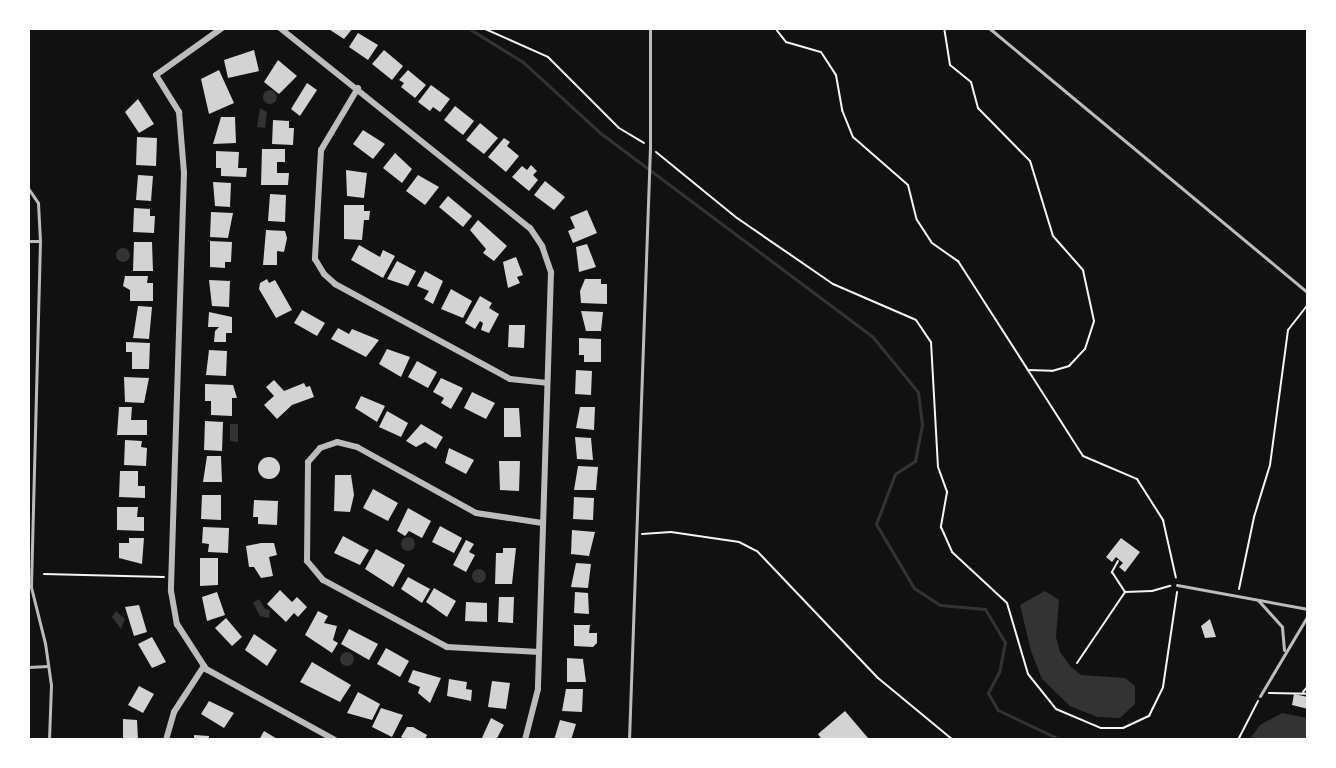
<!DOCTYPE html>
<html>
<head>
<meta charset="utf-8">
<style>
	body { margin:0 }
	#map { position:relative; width:1336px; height:768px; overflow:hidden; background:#111; font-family:Helvetica,sans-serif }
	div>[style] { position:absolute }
	.water>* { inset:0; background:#333 }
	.round { border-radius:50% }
	.stream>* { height:3px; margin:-1.5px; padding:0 1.5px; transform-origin:1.5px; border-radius:1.5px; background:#333 }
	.building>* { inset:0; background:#d3d3d3 }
	.path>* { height:2px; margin:-1px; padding:0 1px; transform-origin:1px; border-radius:1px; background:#f5f5f5 }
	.service>* { height:3px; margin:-1.5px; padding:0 1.5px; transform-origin:1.5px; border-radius:1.5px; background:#bcbcbc }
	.minor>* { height:6px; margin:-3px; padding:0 3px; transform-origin:3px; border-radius:3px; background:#bcbcbc }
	span { translate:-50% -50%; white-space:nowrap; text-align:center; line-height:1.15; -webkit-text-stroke:6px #fff; paint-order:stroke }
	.frame { position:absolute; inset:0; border:30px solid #fff; pointer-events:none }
</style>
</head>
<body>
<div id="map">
	<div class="water">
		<div class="round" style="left:263px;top:90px;width:14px;height:14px"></div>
		<div style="clip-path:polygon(260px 108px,267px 112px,265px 128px,257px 127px)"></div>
		<div class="round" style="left:116px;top:248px;width:14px;height:14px"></div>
		<div style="clip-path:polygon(230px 424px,238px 424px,238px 442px,230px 441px)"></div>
		<div class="round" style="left:401px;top:537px;width:14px;height:14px"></div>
		<div class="round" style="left:472px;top:569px;width:14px;height:14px"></div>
		<div style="clip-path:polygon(1045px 591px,1059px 600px,1056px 637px,1060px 652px,1071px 667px,1081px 675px,1125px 678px,1135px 686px,1135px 704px,1120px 718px,1097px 717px,1070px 706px,1042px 679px,1031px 651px,1020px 605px)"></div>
		<div style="clip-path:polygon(259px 599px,265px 609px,270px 610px,269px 618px,260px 616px,253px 603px)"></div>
		<div style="clip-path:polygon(116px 611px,125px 619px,121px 629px,112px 617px)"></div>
		<div class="round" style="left:340px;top:652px;width:14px;height:14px"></div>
		<div style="clip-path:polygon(1282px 713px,1307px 718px,1307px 739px,1250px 739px,1260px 725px)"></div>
	</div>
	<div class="stream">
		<div style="left:468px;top:28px;width:65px;rotate:31.7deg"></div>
		<div style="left:523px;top:62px;width:103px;rotate:42.6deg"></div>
		<div style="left:599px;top:132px;width:341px;rotate:36.8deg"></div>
		<div style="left:872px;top:336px;width:72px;rotate:50.6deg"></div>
		<div style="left:918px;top:392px;width:33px;rotate:83deg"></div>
		<div style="left:922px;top:425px;width:37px;rotate:101deg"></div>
		<div style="left:915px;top:461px;width:24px;rotate:147deg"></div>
		<div style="left:895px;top:474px;width:53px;rotate:110.8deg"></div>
		<div style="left:876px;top:524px;width:74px;rotate:59.3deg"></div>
		<div style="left:914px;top:588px;width:31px;rotate:33deg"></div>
		<div style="left:940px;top:605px;width:45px;rotate:5.1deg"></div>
		<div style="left:985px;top:609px;width:39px;rotate:59deg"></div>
		<div style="left:1005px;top:642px;width:31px;rotate:101deg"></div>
		<div style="left:999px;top:672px;width:24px;rotate:118deg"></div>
		<div style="left:988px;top:693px;width:20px;rotate:60deg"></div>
		<div style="left:998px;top:710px;width:70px;rotate:25.5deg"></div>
	</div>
	<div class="building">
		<div style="clip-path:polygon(327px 28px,353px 28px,344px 39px)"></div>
		<div style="clip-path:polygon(358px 33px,378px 45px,368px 60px,349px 47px)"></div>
		<div style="clip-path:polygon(254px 50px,259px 71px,228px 78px,224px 60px)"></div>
		<div style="clip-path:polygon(384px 50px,403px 66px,392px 80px,372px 64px)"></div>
		<div style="clip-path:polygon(278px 60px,297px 76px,279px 94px,264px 82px)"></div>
		<div style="clip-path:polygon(219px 70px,234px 103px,209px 114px,201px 79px)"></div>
		<div style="clip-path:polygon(408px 70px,426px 85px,415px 98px,401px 87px,404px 83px,399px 80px)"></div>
		<div style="clip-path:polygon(307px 83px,317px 90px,300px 116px,291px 109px)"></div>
		<div style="clip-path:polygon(431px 85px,450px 99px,440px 112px,433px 107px,430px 111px,418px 102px)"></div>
		<div style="clip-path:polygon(138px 99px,154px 124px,139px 133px,125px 112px)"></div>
		<div style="clip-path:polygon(455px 106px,474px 121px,463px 135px,444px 120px)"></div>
		<div style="clip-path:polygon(221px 117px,235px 117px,236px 143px,213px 144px)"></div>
		<div style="clip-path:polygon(273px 120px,289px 121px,289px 128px,294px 128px,293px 145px,272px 144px)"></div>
		<div style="clip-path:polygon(480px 123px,498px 138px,484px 154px,466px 140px)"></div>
		<div style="clip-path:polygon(363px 130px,385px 144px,373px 159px,353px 144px)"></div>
		<div style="clip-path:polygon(137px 137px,157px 138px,156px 166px,136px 165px)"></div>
		<div style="clip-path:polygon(504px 138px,510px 142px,507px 146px,519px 156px,506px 172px,488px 157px)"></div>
		<div style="clip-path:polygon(262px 149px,285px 149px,285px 162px,277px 162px,277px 173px,289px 173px,288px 185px,261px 185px)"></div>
		<div style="clip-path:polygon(216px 151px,239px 152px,238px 168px,247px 168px,246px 177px,221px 176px,221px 168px,216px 168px)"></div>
		<div style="clip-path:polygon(395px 153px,412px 169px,402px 183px,383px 168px)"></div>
		<div style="clip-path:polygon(531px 165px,537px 171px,533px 175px,538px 180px,529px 191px,512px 177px,522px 166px,527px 170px)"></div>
		<div style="clip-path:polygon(346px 170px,367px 173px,364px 198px,347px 196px)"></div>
		<div style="clip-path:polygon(138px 175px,153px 176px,151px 201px,136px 200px)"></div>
		<div style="clip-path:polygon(418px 175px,439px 187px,425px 205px,406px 191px)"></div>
		<div style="clip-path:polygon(545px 181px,565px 197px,554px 210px,534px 195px)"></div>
		<div style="clip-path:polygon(213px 182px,231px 183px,230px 207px,215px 206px)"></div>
		<div style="clip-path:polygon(270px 194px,286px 195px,285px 222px,268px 221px)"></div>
		<div style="clip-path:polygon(448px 196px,472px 216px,463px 227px,439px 207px)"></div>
		<div style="clip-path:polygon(344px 205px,364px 205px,364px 211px,370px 211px,369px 220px,364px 220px,362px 240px,344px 239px)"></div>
		<div style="clip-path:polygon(134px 208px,150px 209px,150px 216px,155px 216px,154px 233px,133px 232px)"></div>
		<div style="clip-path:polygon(587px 210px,597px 233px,573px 243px,568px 231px,575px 228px,570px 217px)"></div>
		<div style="clip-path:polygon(211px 212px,233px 213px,228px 238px,210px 237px)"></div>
		<div style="clip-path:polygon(478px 220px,507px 246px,494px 261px,483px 253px,486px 249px,470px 230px)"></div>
		<div style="clip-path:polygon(266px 230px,285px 231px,287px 238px,284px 252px,277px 251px,277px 265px,263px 265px)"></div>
		<div style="clip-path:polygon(210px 241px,232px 242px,231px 262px,225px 262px,225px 268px,210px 267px)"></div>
		<div style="clip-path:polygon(134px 242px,152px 242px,153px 271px,133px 271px)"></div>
		<div style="clip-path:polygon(587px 244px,596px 267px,579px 272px,576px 247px)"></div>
		<div style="clip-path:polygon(359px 245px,380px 257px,383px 250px,395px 256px,383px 278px,351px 260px)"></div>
		<div style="clip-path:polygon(516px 257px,523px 275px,517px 277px,520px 283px,508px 288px,503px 262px)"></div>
		<div style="clip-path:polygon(397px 261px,416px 271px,408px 286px,387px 279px)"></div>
		<div style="clip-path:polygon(425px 271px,443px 281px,433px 304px,424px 299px,429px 291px,417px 286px)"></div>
		<div style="clip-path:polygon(125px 276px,148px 276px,147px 283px,153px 283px,153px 301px,130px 301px,130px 290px,123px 286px)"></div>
		<div style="clip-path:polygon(267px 279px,269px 283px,275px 280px,292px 310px,276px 318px,259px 289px,260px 283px)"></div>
		<div style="clip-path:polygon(585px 279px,601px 279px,601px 284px,607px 284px,607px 304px,581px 303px,580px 291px)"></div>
		<div style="clip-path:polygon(209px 280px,230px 281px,229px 307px,212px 306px)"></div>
		<div style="clip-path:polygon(451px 289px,472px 301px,463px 318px,441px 309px)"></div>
		<div style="clip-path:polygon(480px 296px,492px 303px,489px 308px,499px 314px,489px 333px,481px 330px,483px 323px,480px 321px,475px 329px,465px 323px)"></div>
		<div style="clip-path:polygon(138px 306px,152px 307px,149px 339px,133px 338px)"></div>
		<div style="clip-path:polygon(302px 310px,325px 323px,317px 336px,294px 323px)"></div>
		<div style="clip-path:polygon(581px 311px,603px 312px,601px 331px,586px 331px)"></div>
		<div style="clip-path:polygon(209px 312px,232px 317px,232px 333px,226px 333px,226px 342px,214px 342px,215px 331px,219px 327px,208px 327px)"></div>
		<div style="clip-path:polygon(509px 325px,525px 325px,524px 348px,508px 347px)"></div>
		<div style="clip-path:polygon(338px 328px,349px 334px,352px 329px,379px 340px,366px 357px,331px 339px)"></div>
		<div style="clip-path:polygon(579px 338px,601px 339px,601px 362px,584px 362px,584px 355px,579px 355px)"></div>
		<div style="clip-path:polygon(126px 342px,150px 343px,149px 369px,132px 369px,132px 352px,126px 352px)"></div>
		<div style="clip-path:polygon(387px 349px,410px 357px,401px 377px,379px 364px)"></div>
		<div style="clip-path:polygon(209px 350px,227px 351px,226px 376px,206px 375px)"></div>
		<div style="clip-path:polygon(417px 361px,437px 372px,428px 388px,408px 377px)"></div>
		<div style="clip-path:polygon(576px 370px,592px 371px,591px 395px,575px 394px)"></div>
		<div style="clip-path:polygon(124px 377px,149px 378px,144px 403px,125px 402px)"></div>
		<div style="clip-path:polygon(441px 378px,463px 388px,451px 409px,441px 403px,444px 398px,433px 392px)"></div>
		<div style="clip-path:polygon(274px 380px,284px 391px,304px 383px,306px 387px,310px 386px,314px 397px,292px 405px,277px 419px,264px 405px,274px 396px,266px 387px)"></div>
		<div style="clip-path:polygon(205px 384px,233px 385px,237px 398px,232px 398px,232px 416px,211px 415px,211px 401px,205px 401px)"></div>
		<div style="clip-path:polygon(472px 392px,495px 403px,486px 419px,464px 408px)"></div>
		<div style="clip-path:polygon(361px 396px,385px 406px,377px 422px,355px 408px)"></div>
		<div style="clip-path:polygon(119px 407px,132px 407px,131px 420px,147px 420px,147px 435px,117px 435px)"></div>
		<div style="clip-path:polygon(580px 407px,595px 407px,594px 430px,576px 428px)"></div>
		<div style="clip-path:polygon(504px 408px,519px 408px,521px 437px,504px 437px)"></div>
		<div style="clip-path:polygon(387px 411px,408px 423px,401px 437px,379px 427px)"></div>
		<div style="clip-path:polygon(205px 421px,223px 422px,222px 451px,204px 450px)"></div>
		<div style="clip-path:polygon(421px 424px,443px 437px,436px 449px,425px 442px,416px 447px,406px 441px)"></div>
		<div style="clip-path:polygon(575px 437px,591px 438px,593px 460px,577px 459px)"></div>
		<div style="clip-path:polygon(125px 440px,142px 441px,141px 447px,147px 448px,146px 466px,124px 465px)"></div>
		<div style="clip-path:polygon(449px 448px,474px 460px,466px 474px,445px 463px)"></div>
		<div style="clip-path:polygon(207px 456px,221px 456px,222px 482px,203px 482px)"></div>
		<div class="round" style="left:258px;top:457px;width:22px;height:22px"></div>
		<div style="clip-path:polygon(499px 461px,520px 461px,519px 491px,500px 490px)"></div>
		<div style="clip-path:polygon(578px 466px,598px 467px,596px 490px,574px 490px)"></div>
		<div style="clip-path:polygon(120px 471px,138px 471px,138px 486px,145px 486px,145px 498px,119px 497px)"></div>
		<div style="clip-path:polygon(335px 475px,351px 475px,354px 495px,350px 512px,334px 511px)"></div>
		<div style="clip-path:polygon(373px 489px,398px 503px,388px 521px,363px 508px)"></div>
		<div style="clip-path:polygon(202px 495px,221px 495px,221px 520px,201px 519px)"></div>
		<div style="clip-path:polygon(574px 497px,594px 498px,593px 520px,573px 519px)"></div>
		<div style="clip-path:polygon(254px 500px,278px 501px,277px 525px,258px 524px,258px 517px,253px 517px)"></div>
		<div style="clip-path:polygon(117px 507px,138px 507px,137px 517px,144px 517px,144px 531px,117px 530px)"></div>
		<div style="clip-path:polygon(408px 508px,431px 521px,422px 538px,409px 531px,405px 536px,397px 531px)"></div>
		<div style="clip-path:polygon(440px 526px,462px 538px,454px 553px,432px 542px)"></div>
		<div style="clip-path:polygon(203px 527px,229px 528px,228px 553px,208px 552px,209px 544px,202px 543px)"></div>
		<div style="clip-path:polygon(572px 530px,595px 532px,589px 556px,571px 554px)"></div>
		<div style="clip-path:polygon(343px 536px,369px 550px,360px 565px,334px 553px)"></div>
		<div style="clip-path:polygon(129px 538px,144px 538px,142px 564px,119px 558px,119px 543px,129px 543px)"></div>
		<div style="clip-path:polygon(1121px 538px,1140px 552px,1125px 572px,1119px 567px,1123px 563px,1116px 557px,1112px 562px,1106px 557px)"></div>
		<div style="clip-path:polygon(466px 540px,474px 544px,469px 552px,475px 555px,466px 572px,453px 565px)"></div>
		<div style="clip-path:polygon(261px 543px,274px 543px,277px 555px,269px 557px,273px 576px,261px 578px,254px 567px,249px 567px,246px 546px)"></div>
		<div style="clip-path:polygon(503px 548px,516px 548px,512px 584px,495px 584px,496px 553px,503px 553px)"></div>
		<div style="clip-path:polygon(376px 549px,405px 565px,393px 587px,365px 569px)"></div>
		<div style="clip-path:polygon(200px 558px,218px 558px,218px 585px,200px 586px)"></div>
		<div style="clip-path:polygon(576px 563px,591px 564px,588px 588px,571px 587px)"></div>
		<div style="clip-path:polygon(408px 577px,430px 589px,422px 603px,401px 589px)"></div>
		<div style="clip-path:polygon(434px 588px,456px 601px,447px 617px,426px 602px)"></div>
		<div style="clip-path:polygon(280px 590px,292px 602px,297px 597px,307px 607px,298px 617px,294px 613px,286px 622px,267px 604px)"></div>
		<div style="clip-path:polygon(217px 592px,225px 615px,207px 621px,202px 597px)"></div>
		<div style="clip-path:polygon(575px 592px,588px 593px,589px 614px,574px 613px)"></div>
		<div style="clip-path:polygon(499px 597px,514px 597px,513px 623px,498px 622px)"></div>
		<div style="clip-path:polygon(466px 602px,487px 603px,487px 622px,465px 621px)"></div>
		<div style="clip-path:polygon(139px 605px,147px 632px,134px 636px,125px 607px)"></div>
		<div style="clip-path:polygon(318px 611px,328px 616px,324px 623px,337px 626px,333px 640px,338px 643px,332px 653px,305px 635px)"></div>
		<div style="clip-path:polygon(226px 618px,242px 637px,232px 646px,215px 628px)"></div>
		<div style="clip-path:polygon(1210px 619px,1216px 637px,1205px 638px,1201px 626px)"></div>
		<div style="clip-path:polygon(574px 625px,590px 625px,589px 633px,597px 633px,597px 643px,593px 647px,574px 646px)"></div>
		<div style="clip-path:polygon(349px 629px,378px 644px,369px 660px,341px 644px)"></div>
		<div style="clip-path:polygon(254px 634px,277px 650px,267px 666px,245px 650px)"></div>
		<div style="clip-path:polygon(152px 637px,166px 662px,152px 668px,138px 644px)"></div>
		<div style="clip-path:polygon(386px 648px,409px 661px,400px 677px,377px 664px)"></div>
		<div style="clip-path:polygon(567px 658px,583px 659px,586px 682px,567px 682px)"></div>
		<div style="clip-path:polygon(312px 662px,351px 685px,340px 702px,300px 682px)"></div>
		<div style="clip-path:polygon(413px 670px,441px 678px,430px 703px,418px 693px,420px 687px,408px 682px)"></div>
		<div style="clip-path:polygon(449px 679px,467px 682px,466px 689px,472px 690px,471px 701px,447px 696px)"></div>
		<div style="clip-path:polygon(492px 681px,510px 683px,506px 709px,488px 707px)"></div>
		<div style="clip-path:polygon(139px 686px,154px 694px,143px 713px,128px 705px)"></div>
		<div style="clip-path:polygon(566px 689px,583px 689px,582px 712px,562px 711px)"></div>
		<div style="clip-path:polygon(358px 692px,380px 704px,372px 720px,347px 713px)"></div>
		<div style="clip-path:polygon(1294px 694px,1308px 697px,1308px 709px,1292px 705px)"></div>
		<div style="clip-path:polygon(209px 701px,234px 713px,224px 728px,201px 714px)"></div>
		<div style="clip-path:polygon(381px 708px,403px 715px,392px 737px,372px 727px)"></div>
		<div style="clip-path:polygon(845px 711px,868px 738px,822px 740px,818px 734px)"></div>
		<div style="clip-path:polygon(491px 718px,504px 725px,496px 740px,481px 740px)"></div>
		<div style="clip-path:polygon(123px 719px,137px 720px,138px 740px,123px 740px)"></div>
		<div style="clip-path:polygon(560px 720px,576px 724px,571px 740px,554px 740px)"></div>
		<div style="clip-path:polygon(407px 727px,413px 727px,427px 735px,425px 740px,405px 740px,401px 737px)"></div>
		<div style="clip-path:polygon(264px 731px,279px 740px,259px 740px)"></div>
		<div style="clip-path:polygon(194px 735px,209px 736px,209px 740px,194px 740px)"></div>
	</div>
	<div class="path">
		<div style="left:483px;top:28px;width:71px;rotate:24deg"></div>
		<div style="left:548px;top:57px;width:100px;rotate:45deg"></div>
		<div style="left:619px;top:128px;width:29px;rotate:31deg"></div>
		<div style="left:775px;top:28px;width:18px;rotate:52deg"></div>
		<div style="left:786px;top:42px;width:36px;rotate:16deg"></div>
		<div style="left:821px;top:52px;width:27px;rotate:57deg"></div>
		<div style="left:836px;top:75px;width:36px;rotate:80deg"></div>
		<div style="left:842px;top:110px;width:29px;rotate:68deg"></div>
		<div style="left:853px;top:137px;width:73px;rotate:41.1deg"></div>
		<div style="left:908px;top:185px;width:36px;rotate:76deg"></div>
		<div style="left:917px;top:220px;width:27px;rotate:57deg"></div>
		<div style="left:932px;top:243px;width:32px;rotate:35deg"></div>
		<div style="left:958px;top:261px;width:130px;rotate:57.3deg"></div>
		<div style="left:1028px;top:370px;width:24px;rotate:2deg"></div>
		<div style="left:1052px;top:371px;width:18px;rotate:-16deg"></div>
		<div style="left:1069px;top:366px;width:23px;rotate:-47deg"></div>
		<div style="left:1085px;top:349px;width:29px;rotate:-72deg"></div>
		<div style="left:1094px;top:321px;width:52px;rotate:-102.2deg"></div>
		<div style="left:1083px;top:270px;width:45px;rotate:-131.4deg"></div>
		<div style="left:1053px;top:236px;width:78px;rotate:-107deg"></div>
		<div style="left:1030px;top:161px;width:74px;rotate:-134.5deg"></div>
		<div style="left:978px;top:108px;width:27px;rotate:-105deg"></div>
		<div style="left:971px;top:82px;width:27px;rotate:-141deg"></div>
		<div style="left:950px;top:65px;width:37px;rotate:-99deg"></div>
		<div style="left:656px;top:152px;width:104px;rotate:39.2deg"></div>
		<div style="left:737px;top:218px;width:116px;rotate:34.5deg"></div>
		<div style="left:833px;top:284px;width:90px;rotate:23.4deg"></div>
		<div style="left:916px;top:320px;width:27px;rotate:56deg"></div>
		<div style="left:931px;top:342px;width:125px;rotate:86.8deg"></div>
		<div style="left:938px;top:467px;width:27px;rotate:70deg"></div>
		<div style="left:947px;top:492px;width:36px;rotate:100deg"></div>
		<div style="left:941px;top:527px;width:27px;rotate:66deg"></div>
		<div style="left:952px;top:552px;width:75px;rotate:42.8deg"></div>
		<div style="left:1007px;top:603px;width:74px;rotate:73.5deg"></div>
		<div style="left:1028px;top:674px;width:45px;rotate:51.3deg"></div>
		<div style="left:1056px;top:709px;width:49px;rotate:22.9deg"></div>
		<div style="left:1101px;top:728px;width:22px"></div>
		<div style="left:1123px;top:728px;width:29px;rotate:-25deg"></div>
		<div style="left:1149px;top:716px;width:32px;rotate:-64deg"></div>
		<div style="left:1163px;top:687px;width:96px;rotate:-81.6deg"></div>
		<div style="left:1028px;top:370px;width:102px;rotate:57.4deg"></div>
		<div style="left:1083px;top:456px;width:59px;rotate:23.1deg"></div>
		<div style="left:1137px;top:479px;width:49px;rotate:57.6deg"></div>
		<div style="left:1163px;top:520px;width:59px;rotate:77.4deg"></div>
		<div style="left:642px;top:534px;width:29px;rotate:-4deg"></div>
		<div style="left:671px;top:532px;width:69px;rotate:8.4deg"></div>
		<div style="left:739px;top:542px;width:20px;rotate:27deg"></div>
		<div style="left:757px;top:551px;width:175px;rotate:46.4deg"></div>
		<div style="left:878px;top:678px;width:97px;rotate:39.6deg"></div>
		<div style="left:1118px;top:561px;width:13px;rotate:119deg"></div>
		<div style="left:1112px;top:572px;width:24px;rotate:57deg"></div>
		<div style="left:44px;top:574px;width:120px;rotate:1.4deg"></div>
		<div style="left:1239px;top:589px;width:74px;rotate:-78.2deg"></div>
		<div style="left:1254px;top:517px;width:54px;rotate:-72.9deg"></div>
		<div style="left:1270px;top:465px;width:136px;rotate:-82.4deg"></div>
		<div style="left:1288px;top:330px;width:33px;rotate:-52deg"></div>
		<div style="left:1077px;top:663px;width:86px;rotate:-55.9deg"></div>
		<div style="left:1125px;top:592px;width:27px;rotate:-2deg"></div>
		<div style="left:1152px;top:591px;width:19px;rotate:-16deg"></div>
		<div style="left:1303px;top:692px;width:8px;rotate:-50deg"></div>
		<div style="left:1269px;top:693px;width:39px;rotate:1deg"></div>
		<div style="left:1238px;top:740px;width:44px;rotate:-62.9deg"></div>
	</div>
	<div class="service">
		<div style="left:989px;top:28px;width:415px;rotate:39.7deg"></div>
		<div style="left:28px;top:188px;width:18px;rotate:56deg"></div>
		<div style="left:38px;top:203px;width:38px;rotate:87deg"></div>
		<div style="left:40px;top:241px;width:346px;rotate:91.5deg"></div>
		<div style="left:31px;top:587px;width:58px;rotate:76deg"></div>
		<div style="left:45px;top:643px;width:42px;rotate:81.9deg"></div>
		<div style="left:51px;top:685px;width:55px;rotate:92.1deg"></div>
		<div style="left:28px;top:241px;width:12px"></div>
		<div style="left:1177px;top:585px;width:133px;rotate:10.4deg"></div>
		<div style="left:1258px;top:600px;width:36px;rotate:48deg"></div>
		<div style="left:1282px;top:627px;width:23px;rotate:85deg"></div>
		<div style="left:28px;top:667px;width:20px;rotate:-3deg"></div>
		<div style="left:1260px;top:696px;width:94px;rotate:-59.3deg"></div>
		<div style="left:629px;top:740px;width:593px;rotate:-87.97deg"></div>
		<div style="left:650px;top:147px;width:119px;rotate:-90deg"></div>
	</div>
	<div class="minor">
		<div style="left:222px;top:28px;width:81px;rotate:144.5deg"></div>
		<div style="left:156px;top:75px;width:44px;rotate:58.1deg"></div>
		<div style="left:179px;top:112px;width:61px;rotate:85.3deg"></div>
		<div style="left:184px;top:173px;width:418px;rotate:91.8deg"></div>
		<div style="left:171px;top:591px;width:34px;rotate:80deg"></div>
		<div style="left:177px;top:624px;width:54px;rotate:57.2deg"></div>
		<div style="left:206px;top:669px;width:147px;rotate:28.8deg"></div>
		<div style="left:280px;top:28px;width:320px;rotate:38.7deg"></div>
		<div style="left:530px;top:228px;width:22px;rotate:56deg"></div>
		<div style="left:542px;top:246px;width:28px;rotate:71deg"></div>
		<div style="left:551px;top:272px;width:417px;rotate:91.8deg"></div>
		<div style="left:538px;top:689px;width:53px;rotate:104.3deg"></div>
		<div style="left:358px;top:88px;width:72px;rotate:120.8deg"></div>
		<div style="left:321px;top:150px;width:109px;rotate:93.2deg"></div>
		<div style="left:315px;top:259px;width:17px;rotate:59deg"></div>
		<div style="left:324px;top:274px;width:15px;rotate:42deg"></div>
		<div style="left:335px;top:284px;width:199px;rotate:28.5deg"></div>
		<div style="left:510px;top:379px;width:37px;rotate:6deg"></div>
		<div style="left:539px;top:652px;width:92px;rotate:-176.9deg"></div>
		<div style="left:447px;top:647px;width:141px;rotate:-151.6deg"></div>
		<div style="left:323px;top:580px;width:25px;rotate:-130deg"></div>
		<div style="left:307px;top:561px;width:99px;rotate:-89.4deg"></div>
		<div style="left:308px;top:462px;width:18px;rotate:-49deg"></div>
		<div style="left:320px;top:448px;width:18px;rotate:-19deg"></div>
		<div style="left:337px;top:442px;width:21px;rotate:14deg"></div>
		<div style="left:357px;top:447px;width:136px;rotate:29deg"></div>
		<div style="left:476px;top:513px;width:67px;rotate:8.6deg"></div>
		<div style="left:166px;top:740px;width:29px;rotate:-74deg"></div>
		<div style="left:174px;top:712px;width:55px;rotate:-56.9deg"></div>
	</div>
	<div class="frame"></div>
</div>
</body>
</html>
